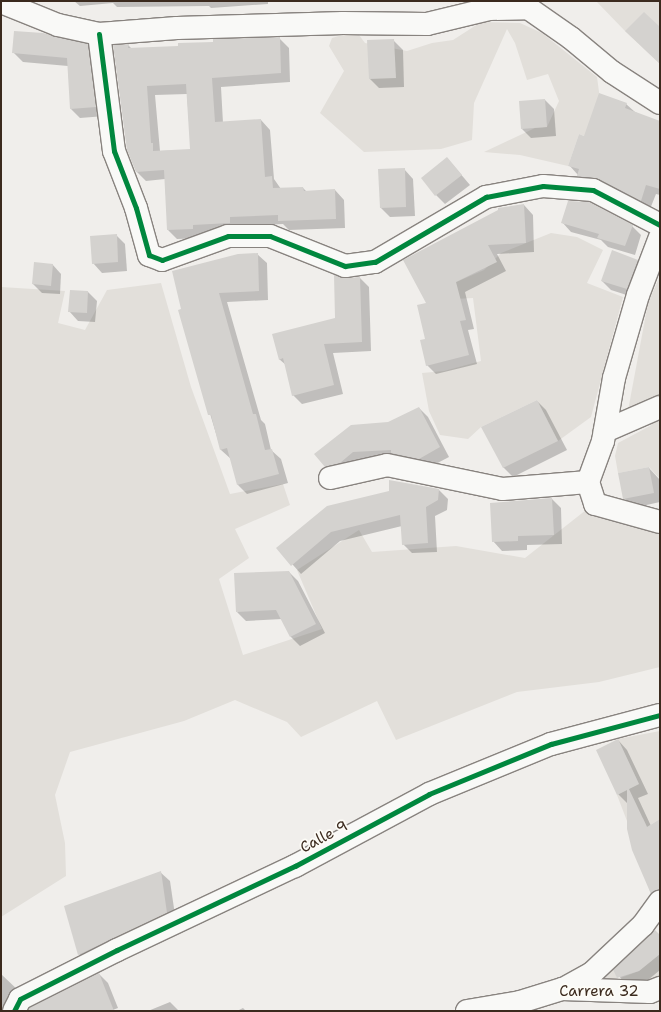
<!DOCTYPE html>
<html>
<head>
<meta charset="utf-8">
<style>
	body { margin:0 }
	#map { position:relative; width:661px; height:1012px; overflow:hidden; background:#f0eeeb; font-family:"Shantell Sans",sans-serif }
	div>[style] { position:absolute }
	.green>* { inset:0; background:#e2dfda }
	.shadow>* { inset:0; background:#0003 }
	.building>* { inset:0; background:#d4d2cf }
	.roads { filter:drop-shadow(1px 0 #88837f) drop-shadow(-1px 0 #88837f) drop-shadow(0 1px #88837f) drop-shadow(0 -1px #88837f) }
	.minor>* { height:22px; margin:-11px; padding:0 11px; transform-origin:11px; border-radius:11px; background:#f9f9f7 }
	.cycleway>* { height:5px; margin:-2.5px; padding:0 2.5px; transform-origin:2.5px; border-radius:2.5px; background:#00873e }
	span { translate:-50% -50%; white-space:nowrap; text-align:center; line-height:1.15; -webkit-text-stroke:3.5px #fdfcf7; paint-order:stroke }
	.street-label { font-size:15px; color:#3b2a1e }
	.frame { position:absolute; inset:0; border:2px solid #3b2a1e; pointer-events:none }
</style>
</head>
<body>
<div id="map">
	<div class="green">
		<div style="clip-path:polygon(596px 1px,660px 1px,660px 64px,625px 31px)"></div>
		<div style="clip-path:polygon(481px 22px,520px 23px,542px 33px,597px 77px,606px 144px,579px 134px,568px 166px,520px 155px,484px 152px,535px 128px,547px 127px,559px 101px,548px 74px,527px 80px,515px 43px,507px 29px,474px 103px,472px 140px,441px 149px,364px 152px,320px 113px,344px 71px,329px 46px,332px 38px,356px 31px,365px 43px,407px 51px,432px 43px,453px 40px)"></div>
		<div style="clip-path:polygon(551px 233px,577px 237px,603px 250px,587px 283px,623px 297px,591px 417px,558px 441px,537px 400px,481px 427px,468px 439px,440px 435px,429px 411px,422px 373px,444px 371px,481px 361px,473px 298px,435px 300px,438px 290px,484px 270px,501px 253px)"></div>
		<div style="clip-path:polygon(660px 276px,660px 395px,627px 416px,648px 303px)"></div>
		<div style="clip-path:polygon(161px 283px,191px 387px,230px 494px,283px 484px,290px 505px,235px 529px,249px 558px,219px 579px,243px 655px,322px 629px,297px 570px,359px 530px,372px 552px,456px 546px,525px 558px,586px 510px,593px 515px,660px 533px,660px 667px,599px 682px,517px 692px,396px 740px,377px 701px,301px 737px,287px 722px,235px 700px,184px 721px,70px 752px,55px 795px,65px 843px,66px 876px,1px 917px,1px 287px,65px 291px,58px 323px,85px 330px,107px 290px)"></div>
		<div style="clip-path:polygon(660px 415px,660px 479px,649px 467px,618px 473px,615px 456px,618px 443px,650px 426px)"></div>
		<div style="clip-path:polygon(660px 731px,660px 819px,647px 827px,643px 818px,627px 821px,617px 795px,639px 784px,618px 739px)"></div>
		<div style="clip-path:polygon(660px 954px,660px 979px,628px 988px,576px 985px,610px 965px,618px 979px,639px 971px)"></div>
	</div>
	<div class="shadow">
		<div style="clip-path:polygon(74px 1px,268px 1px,268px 4px,211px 8px,209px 6px,117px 7px,113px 3px,80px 6px)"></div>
		<div style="clip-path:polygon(evenodd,279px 38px,289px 48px,290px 82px,221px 87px,223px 123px,261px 120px,270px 130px,274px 179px,281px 189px,303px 188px,307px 192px,335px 190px,344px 200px,345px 228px,289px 230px,283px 224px,239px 226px,202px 238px,177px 239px,168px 230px,165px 179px,146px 181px,136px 171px,114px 46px,128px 45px,132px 49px,179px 47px,279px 38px,187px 94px,191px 150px,160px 151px,155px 95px,187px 94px)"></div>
		<div style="clip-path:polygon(393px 40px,403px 50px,404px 87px,379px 88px,370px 79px)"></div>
		<div style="clip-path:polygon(87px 45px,97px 55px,105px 116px,80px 118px,71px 109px,68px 66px,23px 62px,13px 52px)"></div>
		<div style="clip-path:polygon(545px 100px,554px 109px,556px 136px,531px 138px,522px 129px)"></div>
		<div style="clip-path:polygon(626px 104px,635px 112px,660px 125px,660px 195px,656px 194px,650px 209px,587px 185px,569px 165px,585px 137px)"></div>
		<div style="clip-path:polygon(447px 158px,470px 185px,445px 204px,436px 195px)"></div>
		<div style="clip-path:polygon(404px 169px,413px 179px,415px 216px,390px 217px,381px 208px)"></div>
		<div style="clip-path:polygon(524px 205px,533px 215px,534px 252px,497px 254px,506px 271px,465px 292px,474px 329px,468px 330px,477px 364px,436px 374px,427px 365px,427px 303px)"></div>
		<div style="clip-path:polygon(562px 222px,632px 226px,641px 235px,635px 255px,608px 247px,601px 240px,571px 232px)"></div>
		<div style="clip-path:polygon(116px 235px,125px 244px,127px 271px,102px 273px,93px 263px)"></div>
		<div style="clip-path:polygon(257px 254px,267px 263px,268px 300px,227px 302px,261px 420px,265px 424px,271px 450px,281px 459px,288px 483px,247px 494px,238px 485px,231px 459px,221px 450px,179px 311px)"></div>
		<div style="clip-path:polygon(638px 260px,647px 270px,636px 298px,611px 290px,602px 281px)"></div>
		<div style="clip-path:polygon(52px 264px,61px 274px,60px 294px,42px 293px,33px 284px)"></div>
		<div style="clip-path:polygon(360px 278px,369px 287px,371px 351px,333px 353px,343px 394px,302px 404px,293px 395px,286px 365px,279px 359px,336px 319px,346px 279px)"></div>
		<div style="clip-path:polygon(71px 291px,88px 292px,97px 301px,95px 322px,78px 321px,69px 311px)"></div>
		<div style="clip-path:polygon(537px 401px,546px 410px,567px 450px,513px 477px,503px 467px)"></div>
		<div style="clip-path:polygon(419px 408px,428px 417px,449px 457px,428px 468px,335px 476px,325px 466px,388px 423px)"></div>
		<div style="clip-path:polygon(649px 468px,660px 480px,660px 502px,633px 508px,624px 498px)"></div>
		<div style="clip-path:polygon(439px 490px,448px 499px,447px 510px,435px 516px,437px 552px,412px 553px,403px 544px,402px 526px,340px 541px,301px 574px,278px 548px)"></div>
		<div style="clip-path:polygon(552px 499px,561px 508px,562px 544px,527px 545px,527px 550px,502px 551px,493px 541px)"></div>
		<div style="clip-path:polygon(289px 572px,298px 581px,325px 633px,300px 646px,291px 637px,282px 619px,246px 621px,237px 612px)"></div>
		<div style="clip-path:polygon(618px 740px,627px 750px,648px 794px,638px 798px,651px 826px,660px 820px,660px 900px,650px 891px,628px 804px,618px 794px)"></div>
		<div style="clip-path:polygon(160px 872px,170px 881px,176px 922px,88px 964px,79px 954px,65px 907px)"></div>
		<div style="clip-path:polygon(660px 936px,660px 970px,648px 980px,628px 987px,614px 970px)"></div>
		<div style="clip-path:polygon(1px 974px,21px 993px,4px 1011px,1px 1011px)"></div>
		<div style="clip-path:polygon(99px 974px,108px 983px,118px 1008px,110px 1011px,37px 1011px)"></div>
		<div style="clip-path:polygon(170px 1002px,179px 1011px,148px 1011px)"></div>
		<div style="clip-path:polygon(243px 1008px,246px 1011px,237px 1011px)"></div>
	</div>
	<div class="building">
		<div style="clip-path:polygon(644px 12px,660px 27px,660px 64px,625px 31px)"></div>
		<div style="clip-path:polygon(14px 31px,43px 33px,88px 44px,96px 107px,70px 109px,67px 58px,12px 53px)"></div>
		<div style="clip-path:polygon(evenodd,280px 37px,281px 73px,212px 78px,215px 122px,261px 119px,265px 177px,272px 176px,273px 188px,303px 187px,304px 191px,335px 189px,336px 219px,278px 221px,278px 215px,230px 217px,230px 223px,193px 225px,193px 229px,167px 230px,164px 170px,136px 172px,127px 150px,113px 45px,129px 44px,128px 48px,178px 46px,178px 43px,213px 42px,213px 39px,280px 37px,186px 84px,190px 149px,153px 151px,153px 143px,151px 143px,147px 86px,186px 84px)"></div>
		<div style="clip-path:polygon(394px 39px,396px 78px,369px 79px,367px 40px)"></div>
		<div style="clip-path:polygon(599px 93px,627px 103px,625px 108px,660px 121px,660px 189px,646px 185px,641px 201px,599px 179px,577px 176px,579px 169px,568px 166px,579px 134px,584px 136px)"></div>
		<div style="clip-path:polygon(545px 99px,547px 127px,521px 129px,519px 101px)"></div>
		<div style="clip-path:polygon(447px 157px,462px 175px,435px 196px,421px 178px)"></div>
		<div style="clip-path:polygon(405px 168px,406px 207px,380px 208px,378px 169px)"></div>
		<div style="clip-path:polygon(568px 201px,589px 202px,633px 225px,625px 246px,597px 238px,599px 234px,561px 223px)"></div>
		<div style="clip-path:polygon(524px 204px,526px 243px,488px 245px,497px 262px,456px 282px,466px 320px,460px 321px,469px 355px,426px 366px,420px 340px,425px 339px,417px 305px,426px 303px,403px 260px,498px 210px,498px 208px)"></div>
		<div style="clip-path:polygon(117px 234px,118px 262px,92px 264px,90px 236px)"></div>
		<div style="clip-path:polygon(612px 250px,638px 260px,627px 289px,601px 281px)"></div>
		<div style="clip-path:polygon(258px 253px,259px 291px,219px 293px,253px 414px,256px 414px,265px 450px,272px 449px,279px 474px,237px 485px,227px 448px,220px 450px,211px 415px,208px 415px,178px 310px,181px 309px,172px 271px,238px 254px)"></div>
		<div style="clip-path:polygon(34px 262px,53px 264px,51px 286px,32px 284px)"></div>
		<div style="clip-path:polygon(334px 275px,346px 278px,360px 277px,362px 342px,324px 344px,334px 385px,292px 396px,283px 358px,279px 360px,272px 334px,335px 318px)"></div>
		<div style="clip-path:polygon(70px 290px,88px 291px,87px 313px,68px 312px)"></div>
		<div style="clip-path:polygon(537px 400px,558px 441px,503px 468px,481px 427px)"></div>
		<div style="clip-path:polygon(419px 407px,440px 447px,419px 459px,391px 453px,391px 450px,353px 452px,340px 463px,325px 467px,314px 454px,351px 425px,388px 422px)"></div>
		<div style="clip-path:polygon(649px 467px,654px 493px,623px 499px,618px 473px)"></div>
		<div style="clip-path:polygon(389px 480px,439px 489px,438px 500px,426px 507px,428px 543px,402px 545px,400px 515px,331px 532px,291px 566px,276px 548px,327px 506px,389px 491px)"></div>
		<div style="clip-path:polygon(552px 498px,554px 535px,518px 536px,518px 541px,492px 542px,490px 503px)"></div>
		<div style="clip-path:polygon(289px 571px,316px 624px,290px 637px,276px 610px,236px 612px,234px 573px)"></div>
		<div style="clip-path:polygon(618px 739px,639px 784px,629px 789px,647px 827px,660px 819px,660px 890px,651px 894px,632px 850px,627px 829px,627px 790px,617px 795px,596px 750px)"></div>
		<div style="clip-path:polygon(161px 871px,167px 913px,78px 955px,64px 906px)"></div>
		<div style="clip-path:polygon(655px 930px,660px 935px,660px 954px,639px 971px,617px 978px,613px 970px)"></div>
		<div style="clip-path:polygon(99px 973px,114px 1011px,28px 1011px,29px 1008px)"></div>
	</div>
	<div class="roads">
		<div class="minor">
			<div style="left:1px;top:2px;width:61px;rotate:22deg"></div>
			<div style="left:58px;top:25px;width:42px;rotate:12.4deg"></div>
			<div style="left:99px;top:34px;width:78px;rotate:-4.4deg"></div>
			<div style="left:177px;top:28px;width:166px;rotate:-1.7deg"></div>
			<div style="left:343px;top:23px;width:84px;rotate:0.7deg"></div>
			<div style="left:427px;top:24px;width:64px;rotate:-13.6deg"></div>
			<div style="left:489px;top:9px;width:39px;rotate:-1deg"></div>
			<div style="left:528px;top:8px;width:52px;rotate:34.9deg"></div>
			<div style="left:571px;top:38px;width:53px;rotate:39.7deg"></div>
			<div style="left:612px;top:72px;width:57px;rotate:32.9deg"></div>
			<div style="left:99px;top:34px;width:118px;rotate:82.7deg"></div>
			<div style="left:114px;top:151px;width:61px;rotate:68.9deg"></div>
			<div style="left:136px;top:208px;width:49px;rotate:74.5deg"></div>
			<div style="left:149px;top:255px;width:14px;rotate:21deg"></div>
			<div style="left:162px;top:260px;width:70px;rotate:-20deg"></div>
			<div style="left:228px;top:236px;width:42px"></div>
			<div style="left:270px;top:236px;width:81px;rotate:21.8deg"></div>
			<div style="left:345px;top:266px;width:30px;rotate:-8deg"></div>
			<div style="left:375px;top:262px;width:129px;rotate:-30.4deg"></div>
			<div style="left:486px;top:197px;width:58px;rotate:-10.9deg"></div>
			<div style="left:543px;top:186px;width:50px;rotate:4.6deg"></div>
			<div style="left:593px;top:190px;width:76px;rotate:27.6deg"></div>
			<div style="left:605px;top:431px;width:60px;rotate:-23.6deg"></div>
			<div style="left:330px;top:478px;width:58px;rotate:-12.8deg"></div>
			<div style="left:387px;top:465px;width:118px;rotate:11.7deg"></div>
			<div style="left:503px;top:489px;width:85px;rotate:-4.7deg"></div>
			<div style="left:588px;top:482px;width:44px;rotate:-69.9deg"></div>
			<div style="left:603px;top:441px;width:64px;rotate:-80.1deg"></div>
			<div style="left:614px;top:378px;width:86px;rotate:-73.9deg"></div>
			<div style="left:638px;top:295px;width:62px;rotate:-69.2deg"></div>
			<div style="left:588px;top:482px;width:23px;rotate:72deg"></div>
			<div style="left:595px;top:504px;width:67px;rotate:15.5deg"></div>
			<div style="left:563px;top:989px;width:33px;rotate:-29deg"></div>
			<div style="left:592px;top:973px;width:70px;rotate:-43.3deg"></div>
			<div style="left:643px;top:925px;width:29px;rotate:-54deg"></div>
			<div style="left:14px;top:1011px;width:13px;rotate:-63deg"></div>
			<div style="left:20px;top:999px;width:109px;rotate:-26.8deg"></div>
			<div style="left:117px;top:950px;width:197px;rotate:-25.3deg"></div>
			<div style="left:295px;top:866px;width:152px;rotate:-28.2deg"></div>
			<div style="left:429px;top:794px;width:132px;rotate:-22.3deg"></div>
			<div style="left:551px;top:744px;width:113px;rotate:-14.9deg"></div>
			<div style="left:467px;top:1011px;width:54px;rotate:-9.6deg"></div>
			<div style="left:520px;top:1002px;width:44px;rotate:-17.2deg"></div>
			<div style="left:562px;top:989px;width:88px;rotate:2deg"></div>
			<div style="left:650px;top:992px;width:11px;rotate:-22deg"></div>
		</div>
	</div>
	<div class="cycleway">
		<div style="left:99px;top:34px;width:118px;rotate:82.7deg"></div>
		<div style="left:114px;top:151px;width:61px;rotate:68.9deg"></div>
		<div style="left:136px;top:208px;width:49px;rotate:74.5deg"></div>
		<div style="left:149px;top:255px;width:14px;rotate:21deg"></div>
		<div style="left:162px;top:260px;width:70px;rotate:-20deg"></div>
		<div style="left:228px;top:236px;width:42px"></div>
		<div style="left:270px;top:236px;width:81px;rotate:21.8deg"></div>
		<div style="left:345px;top:266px;width:30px;rotate:-8deg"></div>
		<div style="left:375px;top:262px;width:129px;rotate:-30.4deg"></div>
		<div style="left:486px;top:197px;width:58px;rotate:-10.9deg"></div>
		<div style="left:543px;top:186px;width:50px;rotate:4.6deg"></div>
		<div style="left:593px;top:190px;width:76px;rotate:27.6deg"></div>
		<div style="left:14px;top:1011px;width:13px;rotate:-63deg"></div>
		<div style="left:20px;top:999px;width:109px;rotate:-26.8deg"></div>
		<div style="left:117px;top:950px;width:197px;rotate:-25.3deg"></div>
		<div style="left:295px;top:866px;width:152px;rotate:-28.2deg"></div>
		<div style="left:429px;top:794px;width:132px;rotate:-22.3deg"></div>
		<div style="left:551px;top:744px;width:113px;rotate:-14.9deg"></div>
	</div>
	<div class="street-label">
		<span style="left:324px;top:837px;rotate:-28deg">Calle 9</span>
		<span style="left:599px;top:992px">Carrera 32</span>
	</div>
	<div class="frame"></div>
</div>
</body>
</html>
